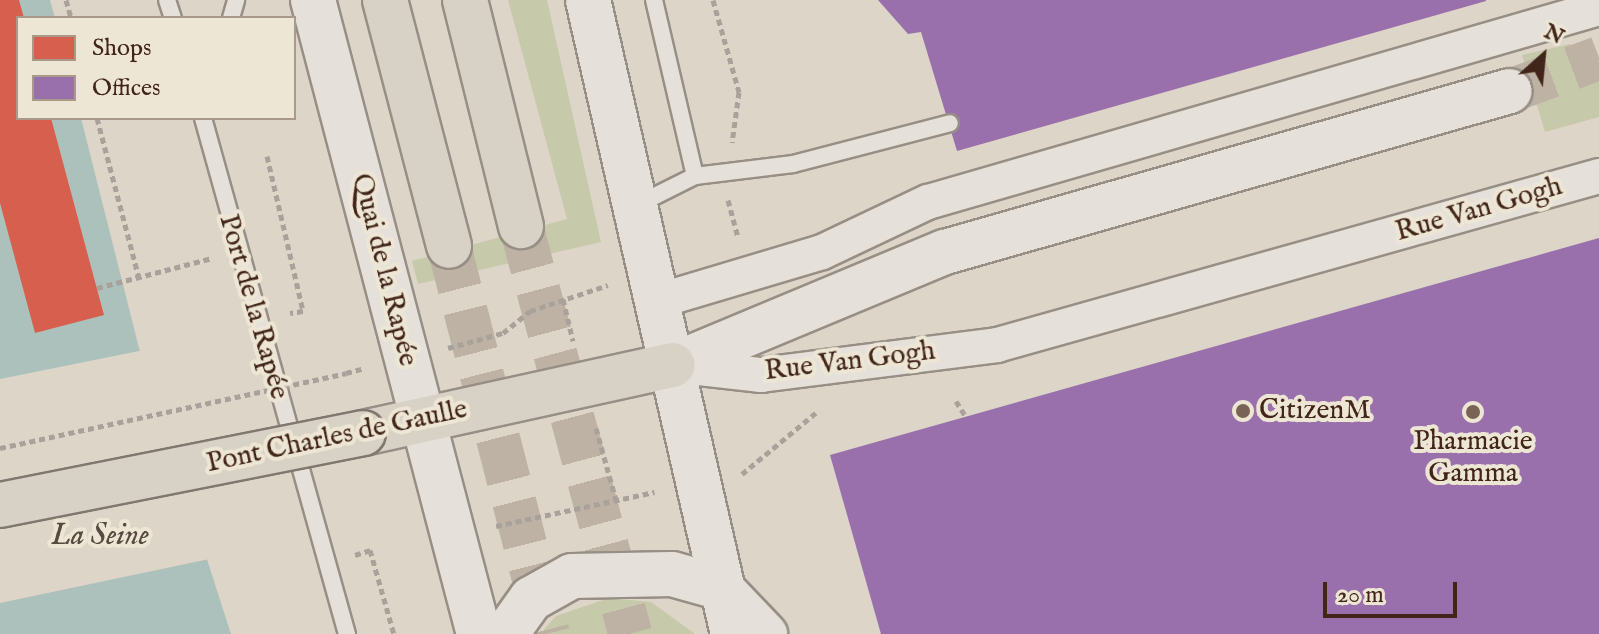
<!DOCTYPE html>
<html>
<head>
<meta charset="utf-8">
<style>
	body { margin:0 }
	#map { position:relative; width:1599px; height:634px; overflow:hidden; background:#ddd5c7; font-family:"IM FELL English",serif }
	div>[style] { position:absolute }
	.green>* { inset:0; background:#c6c9aa }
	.water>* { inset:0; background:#adc1bc }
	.pier>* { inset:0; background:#ddd5c7 }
	.shops>* { inset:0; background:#d6604d }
	.offices>* { inset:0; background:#9970ab }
	.secondary-tunnel>* { height:44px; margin-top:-22px; transform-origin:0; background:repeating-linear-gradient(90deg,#beb2a4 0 44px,transparent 0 66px) }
	.primary-tunnel>* { height:44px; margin-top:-22px; transform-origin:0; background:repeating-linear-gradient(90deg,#beb2a4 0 44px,transparent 0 66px) }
	.path>* { height:5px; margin-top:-2.5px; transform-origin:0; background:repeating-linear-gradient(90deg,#a8a29b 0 6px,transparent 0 10px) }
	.roads { filter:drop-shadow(2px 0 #978f85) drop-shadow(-2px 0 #978f85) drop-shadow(0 2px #978f85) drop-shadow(0 -2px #978f85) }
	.service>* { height:16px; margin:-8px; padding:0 8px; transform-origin:8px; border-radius:8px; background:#e5e1da }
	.minor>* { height:34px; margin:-17px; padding:0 17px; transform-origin:17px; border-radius:17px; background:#e5e1da }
	.tertiary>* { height:42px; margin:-21px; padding:0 21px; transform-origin:21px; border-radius:21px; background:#e5e1da }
	.secondary>* { height:44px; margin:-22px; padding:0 22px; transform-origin:22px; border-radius:22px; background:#e5e1da }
	.primary>* { height:44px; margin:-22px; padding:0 22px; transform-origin:22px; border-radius:22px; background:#d8d1c5 }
	.path-bridge>* { height:5px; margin-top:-2.5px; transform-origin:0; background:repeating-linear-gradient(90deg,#a8a29b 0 6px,transparent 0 10px) }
	.bridges { filter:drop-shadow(2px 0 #80776e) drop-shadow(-2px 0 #80776e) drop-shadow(0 2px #80776e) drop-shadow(0 -2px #80776e) }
	.primary-bridge>* { height:44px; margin:-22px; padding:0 22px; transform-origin:22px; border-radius:22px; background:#d8d1c5 }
	.dots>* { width:22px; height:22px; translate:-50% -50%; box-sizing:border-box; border:4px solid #eee6d5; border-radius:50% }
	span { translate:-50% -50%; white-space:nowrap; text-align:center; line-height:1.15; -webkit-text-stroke:8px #eee6d5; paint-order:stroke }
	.street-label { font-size:28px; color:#412518 }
	.poi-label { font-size:28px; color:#412518 }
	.left { translate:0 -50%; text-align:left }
	.water-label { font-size:30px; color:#574a40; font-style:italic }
	.legend { position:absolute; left:16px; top:16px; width:280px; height:104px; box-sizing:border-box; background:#eee6d5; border:2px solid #a99989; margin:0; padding:10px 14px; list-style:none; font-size:24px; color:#412518 }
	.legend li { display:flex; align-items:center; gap:16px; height:40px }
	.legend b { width:40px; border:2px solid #a99989 }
	.north { position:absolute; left:1503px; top:16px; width:80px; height:80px; -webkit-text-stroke:6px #eee6d5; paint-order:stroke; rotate:27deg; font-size:22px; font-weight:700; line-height:32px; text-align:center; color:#412518 }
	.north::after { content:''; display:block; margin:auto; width:28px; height:36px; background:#412518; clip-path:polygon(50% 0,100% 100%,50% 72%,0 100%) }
	.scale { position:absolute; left:1323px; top:582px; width:134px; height:36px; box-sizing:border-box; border:4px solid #412518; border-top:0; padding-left:10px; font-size:24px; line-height:28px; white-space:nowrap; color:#412518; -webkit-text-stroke:6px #eee6d5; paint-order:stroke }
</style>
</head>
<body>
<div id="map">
	<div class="green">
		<div style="clip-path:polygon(508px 0,547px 0,601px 242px,418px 284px,412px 261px,567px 219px)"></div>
		<div style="clip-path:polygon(1570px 44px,1599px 58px,1599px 117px,1545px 132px,1522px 55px)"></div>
		<div style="clip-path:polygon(609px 598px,651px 602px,695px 634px,540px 634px,556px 616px)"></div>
	</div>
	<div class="water">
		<div style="clip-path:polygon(0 0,50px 0,55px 18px,18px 18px,18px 118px,81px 118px,139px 348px,231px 634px,0 634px)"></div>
	</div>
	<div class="pier">
		<div style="clip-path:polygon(144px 350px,214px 558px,0 603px,0 379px)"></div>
	</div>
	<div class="shops">
		<div style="clip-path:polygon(0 0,19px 0,24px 18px,18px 18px,18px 118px,51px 118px,104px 315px,35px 333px,0 203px)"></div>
	</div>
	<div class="offices">
		<div style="clip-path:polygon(878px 0,1486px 0,1486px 1px,957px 151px,921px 32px,908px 34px)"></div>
		<div style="clip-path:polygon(1599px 238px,1599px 634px,881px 634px,830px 455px)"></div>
	</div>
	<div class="secondary-tunnel">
		<div style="left:1510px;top:91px;width:95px;rotate:-20.3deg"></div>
	</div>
	<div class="primary-tunnel">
		<div style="left:521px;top:226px;width:422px;rotate:75deg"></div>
		<div style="left:449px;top:246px;width:400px;rotate:75.7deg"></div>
	</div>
	<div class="path">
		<div style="left:66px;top:0;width:19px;rotate:74deg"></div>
		<div style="left:713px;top:0;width:96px;rotate:74.2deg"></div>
		<div style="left:739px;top:92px;width:51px;rotate:97.8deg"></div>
		<div style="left:97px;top:118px;width:165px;rotate:75.3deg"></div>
		<div style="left:267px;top:156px;width:159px;rotate:76.9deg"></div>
		<div style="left:303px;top:311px;width:13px;rotate:171deg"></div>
		<div style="left:728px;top:200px;width:38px;rotate:75deg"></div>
		<div style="left:97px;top:288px;width:119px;rotate:-14.6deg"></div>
		<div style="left:563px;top:299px;width:43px;rotate:76.6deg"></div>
		<div style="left:448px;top:348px;width:57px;rotate:-15.3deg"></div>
		<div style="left:503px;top:333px;width:35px;rotate:-39deg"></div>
		<div style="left:530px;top:311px;width:82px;rotate:-18.4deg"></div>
		<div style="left:346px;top:373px;width:20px;rotate:-15deg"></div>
		<div style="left:956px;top:401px;width:19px;rotate:58deg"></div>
		<div style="left:596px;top:428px;width:75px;rotate:74.5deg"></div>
		<div style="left:742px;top:474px;width:100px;rotate:-39.7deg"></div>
		<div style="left:496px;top:526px;width:162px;rotate:-12.1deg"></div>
		<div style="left:355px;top:555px;width:16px;rotate:-18deg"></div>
		<div style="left:370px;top:550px;width:87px;rotate:74.1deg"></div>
	</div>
	<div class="roads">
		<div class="service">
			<div style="left:167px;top:0;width:19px;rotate:72deg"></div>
			<div style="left:654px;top:0;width:181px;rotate:76.9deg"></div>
			<div style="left:231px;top:18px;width:19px;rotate:-74deg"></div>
			<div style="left:203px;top:118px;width:536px;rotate:74.41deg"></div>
			<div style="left:637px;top:205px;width:65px;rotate:-26.6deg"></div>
			<div style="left:695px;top:176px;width:99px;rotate:-7deg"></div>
			<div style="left:793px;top:164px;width:162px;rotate:-14.6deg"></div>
		</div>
		<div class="minor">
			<div style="left:658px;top:301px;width:171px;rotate:-16.6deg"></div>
			<div style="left:822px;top:252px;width:117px;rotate:-25.3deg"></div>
			<div style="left:928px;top:202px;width:698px;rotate:-16.13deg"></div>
			<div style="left:673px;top:365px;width:89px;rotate:6.5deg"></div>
			<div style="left:761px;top:375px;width:238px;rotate:-7.2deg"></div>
			<div style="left:997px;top:345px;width:625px;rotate:-15.68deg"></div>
		</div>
		<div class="tertiary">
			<div style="left:722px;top:588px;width:64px;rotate:46.3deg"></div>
		</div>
		<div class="secondary">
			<div style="left:313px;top:0;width:655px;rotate:75.33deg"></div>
			<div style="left:588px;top:0;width:650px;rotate:77.12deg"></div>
			<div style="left:673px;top:365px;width:295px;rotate:-22.6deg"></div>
			<div style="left:945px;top:252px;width:587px;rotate:-15.91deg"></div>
			<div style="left:506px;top:634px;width:43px;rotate:-54.5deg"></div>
			<div style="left:531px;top:599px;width:47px;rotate:-29.3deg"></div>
			<div style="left:572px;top:576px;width:100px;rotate:-1.1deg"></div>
			<div style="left:672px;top:574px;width:52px;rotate:15.6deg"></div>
		</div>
		<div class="primary">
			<div style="left:385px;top:0;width:254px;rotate:75.4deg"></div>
			<div style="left:465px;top:0;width:233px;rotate:76.1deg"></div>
			<div style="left:363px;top:433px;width:317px;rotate:-12.4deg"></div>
		</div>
	</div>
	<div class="path-bridge">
		<div style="left:0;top:448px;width:354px;rotate:-12.2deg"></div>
	</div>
	<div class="bridges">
		<div class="primary-bridge">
			<div style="left:0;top:505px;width:370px;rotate:-11.2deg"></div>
		</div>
	</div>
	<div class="dots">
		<div style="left:1243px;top:411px;background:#786355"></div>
		<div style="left:1473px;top:412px;background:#786355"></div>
	</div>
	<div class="street-label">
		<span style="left:1479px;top:210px;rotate:-16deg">Rue Van Gogh</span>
		<span style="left:384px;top:270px;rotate:76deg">Quai de la Rapée</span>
		<span style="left:253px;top:307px;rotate:74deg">Port de la Rapée</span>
		<span style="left:850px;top:362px;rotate:-7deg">Rue Van Gogh</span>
		<span style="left:337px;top:437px;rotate:-12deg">Pont Charles de Gaulle</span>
	</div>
	<div class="poi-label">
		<span class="left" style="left:1259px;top:411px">CitizenM</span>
		<span style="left:1473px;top:458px">Pharmacie<br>Gamma</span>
	</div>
	<div class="water-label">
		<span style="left:100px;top:536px">La Seine</span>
	</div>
	<ul class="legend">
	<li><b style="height:22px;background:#d6604d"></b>Shops</li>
	<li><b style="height:22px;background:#9970ab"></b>Offices</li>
	</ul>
	<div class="north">N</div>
	<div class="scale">20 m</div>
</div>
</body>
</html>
